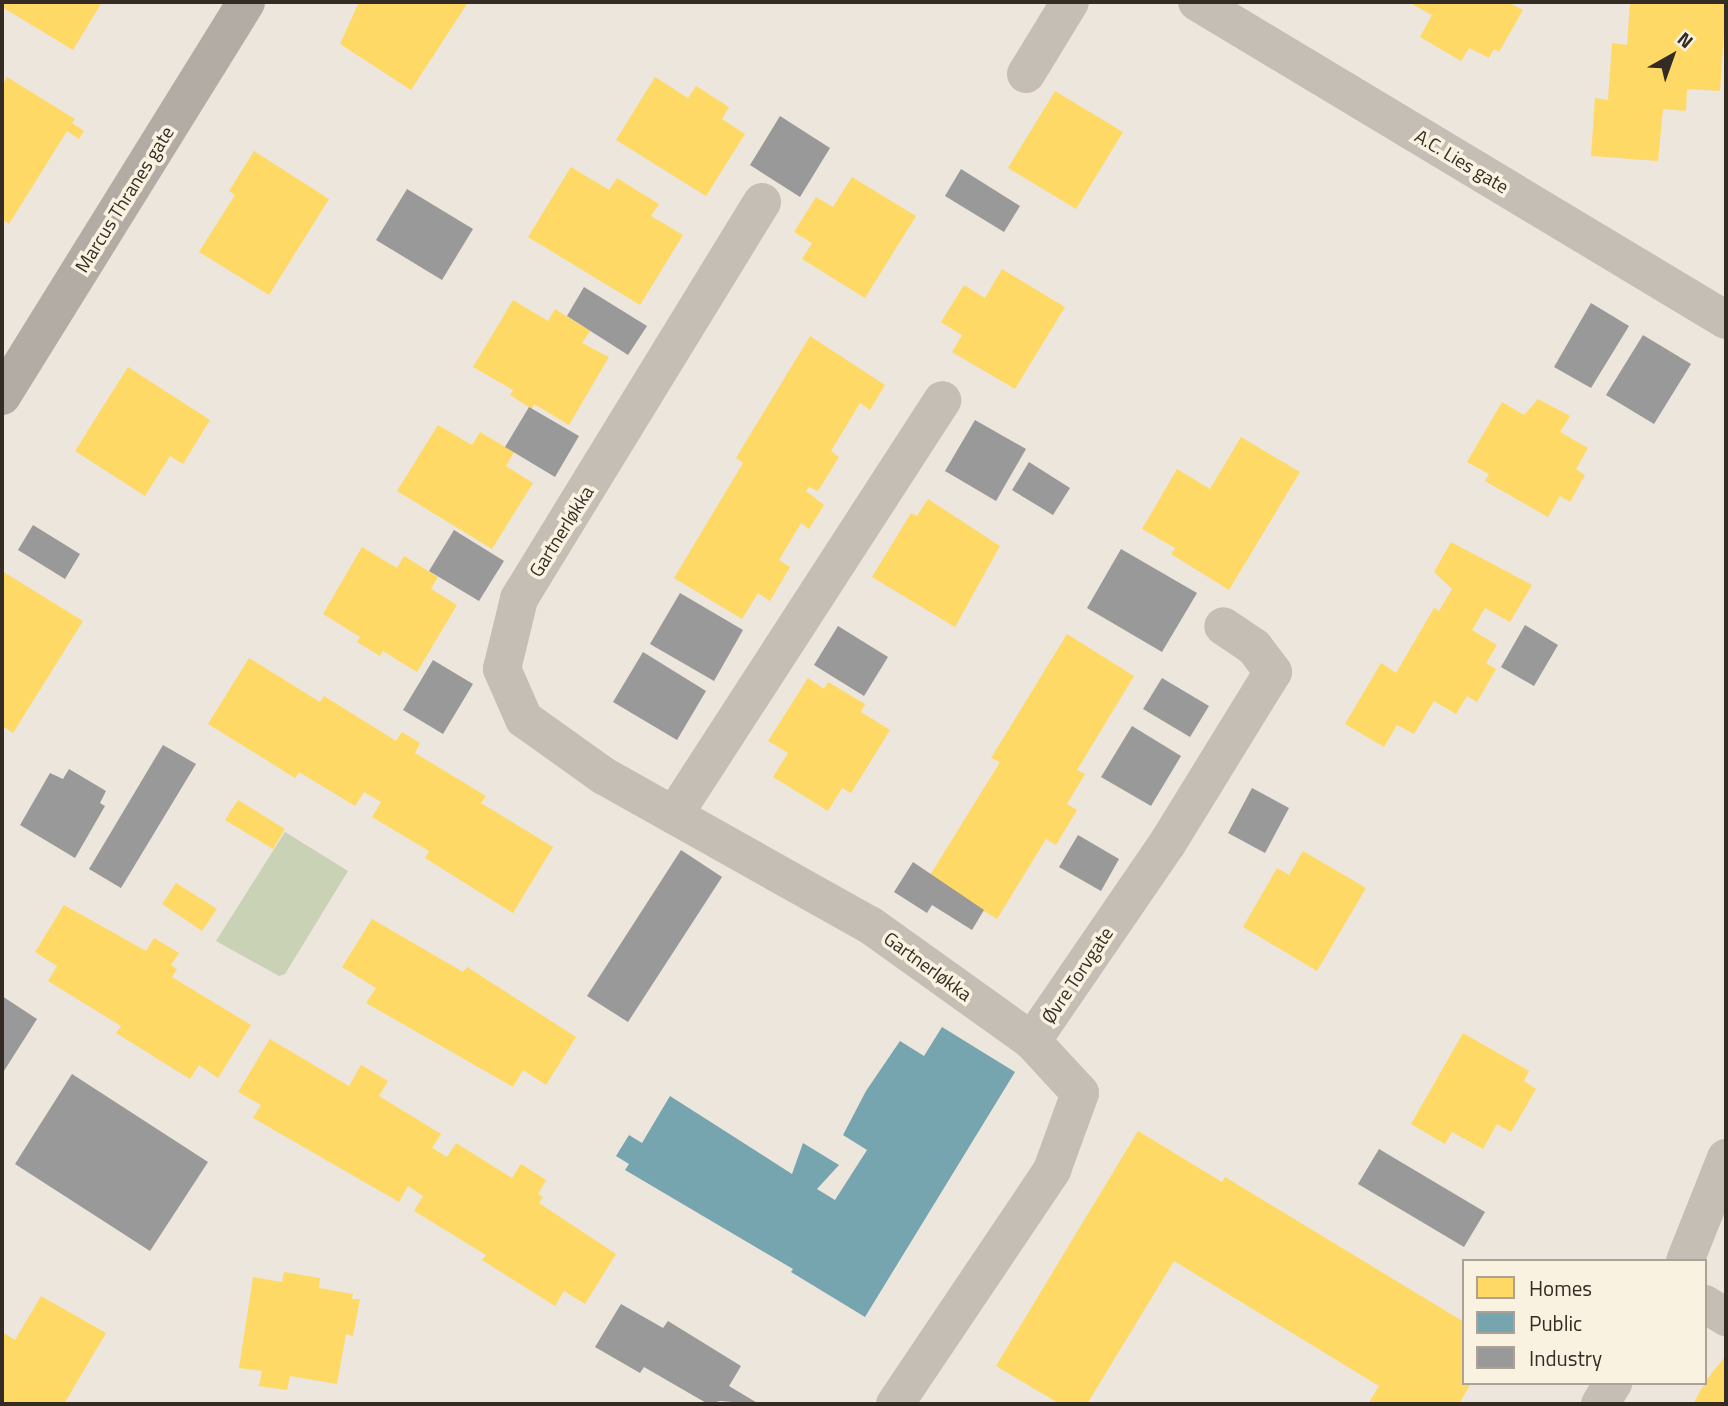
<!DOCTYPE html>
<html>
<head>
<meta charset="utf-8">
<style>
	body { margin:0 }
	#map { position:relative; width:1728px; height:1406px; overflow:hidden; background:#ece6dc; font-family:"Titillium Web",sans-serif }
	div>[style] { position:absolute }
	.green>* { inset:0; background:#c9d2b4 }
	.homes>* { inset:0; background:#ffd966 }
	.public>* { inset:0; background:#76a5af }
	.industry>* { inset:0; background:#999 }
	.minor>* { height:38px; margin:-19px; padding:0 19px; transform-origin:19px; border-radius:19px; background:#c4beb5 }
	.major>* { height:38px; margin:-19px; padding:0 19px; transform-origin:19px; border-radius:19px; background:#b3aca4 }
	span { translate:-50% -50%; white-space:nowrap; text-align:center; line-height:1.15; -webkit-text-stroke:7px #faf2e1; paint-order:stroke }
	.street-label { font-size:19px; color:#342b24 }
	.frame { position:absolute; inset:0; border:4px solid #342b24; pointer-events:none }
	.legend { position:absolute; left:1462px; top:1259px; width:245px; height:126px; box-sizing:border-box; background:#faf2e1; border:2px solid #aba295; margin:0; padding:9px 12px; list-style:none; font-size:21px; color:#342b24 }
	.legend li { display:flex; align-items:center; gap:14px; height:35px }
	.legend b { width:35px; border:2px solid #aba295 }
	.north { position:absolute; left:1637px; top:21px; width:70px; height:70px; -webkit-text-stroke:5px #faf2e1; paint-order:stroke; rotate:40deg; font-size:19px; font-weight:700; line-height:28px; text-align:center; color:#342b24 }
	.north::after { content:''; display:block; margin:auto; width:24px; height:32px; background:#342b24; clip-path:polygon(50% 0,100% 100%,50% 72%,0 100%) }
</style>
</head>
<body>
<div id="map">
	<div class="green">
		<div style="clip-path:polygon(285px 832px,348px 871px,285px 974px,279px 976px,216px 941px)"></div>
	</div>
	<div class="homes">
		<div style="clip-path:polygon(2px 2px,102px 2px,73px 50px,2px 7px)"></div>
		<div style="clip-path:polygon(359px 2px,464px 2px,467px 4px,411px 90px,340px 44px)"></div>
		<div style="clip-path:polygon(1408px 2px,1508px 2px,1523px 10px,1499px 52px,1494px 49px,1489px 58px,1469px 48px,1461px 61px,1420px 37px,1432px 15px)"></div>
		<div style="clip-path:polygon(1630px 2px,1726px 2px,1720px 91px,1687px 89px,1686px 111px,1663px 109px,1658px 161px,1591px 156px,1595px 98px,1608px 100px,1612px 43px,1627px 45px)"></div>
		<div style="clip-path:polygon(7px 77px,75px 119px,72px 123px,84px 131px,79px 139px,67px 131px,9px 224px,2px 219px,2px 86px)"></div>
		<div style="clip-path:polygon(655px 77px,688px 98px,696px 86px,729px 107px,722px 119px,745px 134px,706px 196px,616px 140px)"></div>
		<div style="clip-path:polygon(1055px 91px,1123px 132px,1076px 209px,1008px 168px)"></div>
		<div style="clip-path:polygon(254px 151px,329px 199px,269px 295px,199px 252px,235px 195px,229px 191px)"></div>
		<div style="clip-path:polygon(571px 167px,609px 190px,617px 178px,659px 204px,651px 216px,683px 235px,640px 305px,528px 237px)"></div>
		<div style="clip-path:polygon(852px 177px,916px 216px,865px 298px,802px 259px,812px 243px,794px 232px,816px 197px,833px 207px)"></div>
		<div style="clip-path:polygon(1002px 269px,1065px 307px,1015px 389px,952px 352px,962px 335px,941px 322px,964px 285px,985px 298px)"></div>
		<div style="clip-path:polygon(513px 300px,548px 321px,555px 309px,590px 331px,582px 343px,609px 357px,569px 425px,534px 404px,532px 409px,510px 395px,513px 390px,473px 367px)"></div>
		<div style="clip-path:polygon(810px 336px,885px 385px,870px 410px,860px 403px,831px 451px,839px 457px,818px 491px,809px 487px,806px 491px,824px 505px,809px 529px,801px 523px,779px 560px,790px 567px,770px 601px,758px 593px,742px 619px,674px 578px,743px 463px,736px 458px)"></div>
		<div style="clip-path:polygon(128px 367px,210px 420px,183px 464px,170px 456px,145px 496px,75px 451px)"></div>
		<div style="clip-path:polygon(1538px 399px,1570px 416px,1560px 432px,1588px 448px,1576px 469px,1585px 475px,1570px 502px,1560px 496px,1548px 517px,1485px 481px,1489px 474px,1467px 462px,1502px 402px,1524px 415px)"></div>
		<div style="clip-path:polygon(438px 425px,472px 445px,480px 432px,514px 452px,506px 466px,533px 483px,492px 549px,397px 491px)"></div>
		<div style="clip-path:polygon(1241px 437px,1300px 472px,1229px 590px,1171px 554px,1175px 548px,1142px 529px,1177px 469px,1210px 489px)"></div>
		<div style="clip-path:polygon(928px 499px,1000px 546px,955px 627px,872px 577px,911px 513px,917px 516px)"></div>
		<div style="clip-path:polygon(1451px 542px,1532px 585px,1510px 622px,1485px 608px,1472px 630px,1497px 645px,1486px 663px,1496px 669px,1477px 702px,1467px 696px,1456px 714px,1434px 701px,1414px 734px,1397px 725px,1384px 747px,1345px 724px,1381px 663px,1396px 673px,1434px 608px,1439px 611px,1452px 589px,1434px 572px)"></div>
		<div style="clip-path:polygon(362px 547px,397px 568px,404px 556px,438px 577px,431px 589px,457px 605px,417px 672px,383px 651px,380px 656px,357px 642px,360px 637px,323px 614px)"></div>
		<div style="clip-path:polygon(2px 571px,83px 621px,13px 733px,2px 726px)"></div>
		<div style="clip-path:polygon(1067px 634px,1134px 676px,1077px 770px,1085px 774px,1067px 804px,1077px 810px,1056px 845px,1046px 839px,997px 919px,929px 877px,1000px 762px,991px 758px)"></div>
		<div style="clip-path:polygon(249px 658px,320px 702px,324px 696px,396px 741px,402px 732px,420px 743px,415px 753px,486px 796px,481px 803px,553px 847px,513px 913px,425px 858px,429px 851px,372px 817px,381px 802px,364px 792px,355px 806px,299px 772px,295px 778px,208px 724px)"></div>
		<div style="clip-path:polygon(808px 678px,824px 689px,828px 682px,865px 704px,861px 712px,890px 730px,851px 793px,842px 788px,828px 811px,773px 777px,788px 753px,768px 741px)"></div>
		<div style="clip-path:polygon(238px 800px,285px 829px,273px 849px,225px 820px)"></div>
		<div style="clip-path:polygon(1303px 851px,1366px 888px,1317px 971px,1243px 927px,1277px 868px,1289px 875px)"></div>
		<div style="clip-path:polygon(176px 883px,217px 909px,202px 931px,162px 904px)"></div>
		<div style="clip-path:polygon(64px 905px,146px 951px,154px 938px,179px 953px,171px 965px,177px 969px,172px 977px,251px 1025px,218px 1078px,199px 1065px,190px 1079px,116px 1033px,121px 1026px,48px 981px,57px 966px,35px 952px)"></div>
		<div style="clip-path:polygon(372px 919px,463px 972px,467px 967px,576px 1037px,546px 1085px,523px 1070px,513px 1087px,366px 1003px,376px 988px,342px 967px)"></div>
		<div style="clip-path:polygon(1463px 1033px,1529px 1071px,1524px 1081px,1536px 1089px,1511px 1132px,1497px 1124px,1483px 1149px,1452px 1132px,1445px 1144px,1411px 1124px)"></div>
		<div style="clip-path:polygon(270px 1039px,349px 1086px,361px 1065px,388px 1081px,379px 1096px,441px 1134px,432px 1148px,447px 1157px,456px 1143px,512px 1178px,521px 1164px,546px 1180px,538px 1194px,543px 1197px,539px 1203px,616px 1254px,585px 1304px,564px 1291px,555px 1306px,482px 1260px,486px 1255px,414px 1211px,423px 1196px,408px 1186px,399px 1202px,253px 1118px,261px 1105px,238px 1092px)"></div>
		<div style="clip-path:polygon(1138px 1131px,1222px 1182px,1225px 1177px,1464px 1322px,1464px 1383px,1471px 1383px,1459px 1404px,1368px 1404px,1379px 1386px,1174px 1261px,1087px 1404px,1060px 1404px,996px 1366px)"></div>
		<div style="clip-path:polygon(284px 1272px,320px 1278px,319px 1288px,353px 1294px,352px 1299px,360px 1299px,353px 1336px,346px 1334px,337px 1384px,290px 1376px,287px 1390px,259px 1386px,262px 1371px,239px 1368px,253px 1277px,282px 1282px)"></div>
		<div style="clip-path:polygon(41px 1296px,106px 1333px,64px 1404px,2px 1404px,2px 1336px,4px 1333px,15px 1340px)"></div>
		<div style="clip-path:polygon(1724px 1358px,1726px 1404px,1693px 1404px,1707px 1379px)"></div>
	</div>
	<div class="public">
		<div style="clip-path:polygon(942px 1027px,1015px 1072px,865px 1317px,791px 1272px,793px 1269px,625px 1170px,629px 1164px,616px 1156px,629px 1135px,642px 1143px,670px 1096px,792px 1174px,803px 1143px,839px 1165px,817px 1189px,835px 1200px,867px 1150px,843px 1135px,866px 1091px,900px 1041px,924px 1056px)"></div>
	</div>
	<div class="industry">
		<div style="clip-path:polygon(780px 116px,830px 148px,800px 197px,750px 165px)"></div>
		<div style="clip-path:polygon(961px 169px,1020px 206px,1004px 232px,945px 196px)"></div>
		<div style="clip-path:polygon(407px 189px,473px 229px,442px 280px,376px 240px)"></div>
		<div style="clip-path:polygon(584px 287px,647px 326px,628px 355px,567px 316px)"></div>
		<div style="clip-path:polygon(1591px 303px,1629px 326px,1591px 388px,1554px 367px)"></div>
		<div style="clip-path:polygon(1643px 335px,1691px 364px,1654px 424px,1606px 395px)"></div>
		<div style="clip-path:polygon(529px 407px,579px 436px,555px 477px,505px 447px)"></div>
		<div style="clip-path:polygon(975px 420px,1026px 449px,996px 501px,945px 471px)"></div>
		<div style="clip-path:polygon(1029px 462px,1070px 488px,1053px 515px,1012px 490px)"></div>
		<div style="clip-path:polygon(33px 525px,80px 554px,65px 579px,18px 550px)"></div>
		<div style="clip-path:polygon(454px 530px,504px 561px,479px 601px,429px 571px)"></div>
		<div style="clip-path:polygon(1121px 549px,1197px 593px,1162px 652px,1087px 608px)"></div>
		<div style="clip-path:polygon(680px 593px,743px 630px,714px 681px,650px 644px)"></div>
		<div style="clip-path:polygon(1525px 625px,1558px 645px,1534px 686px,1501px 667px)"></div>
		<div style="clip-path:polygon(838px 626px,888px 657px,864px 696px,814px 665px)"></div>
		<div style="clip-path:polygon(643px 652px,706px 691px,677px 740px,613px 702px)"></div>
		<div style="clip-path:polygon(433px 660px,473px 684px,443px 734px,403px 710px)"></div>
		<div style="clip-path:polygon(1162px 678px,1209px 706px,1190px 737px,1143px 709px)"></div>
		<div style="clip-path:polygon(1132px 726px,1181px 756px,1151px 806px,1101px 777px)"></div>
		<div style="clip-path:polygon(163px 745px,196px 764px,121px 888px,89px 869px)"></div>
		<div style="clip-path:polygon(69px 769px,106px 791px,100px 803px,105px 806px,75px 858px,20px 825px,50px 773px,63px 779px)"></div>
		<div style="clip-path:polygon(1252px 788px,1289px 808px,1265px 853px,1228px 833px)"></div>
		<div style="clip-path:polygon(1078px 835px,1119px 859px,1101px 891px,1059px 867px)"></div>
		<div style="clip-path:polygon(681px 850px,722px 877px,628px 1022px,587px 996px)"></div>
		<div style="clip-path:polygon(913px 862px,984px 910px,972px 930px,932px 905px,927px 913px,894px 892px)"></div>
		<div style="clip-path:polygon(2px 996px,37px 1019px,2px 1074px)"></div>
		<div style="clip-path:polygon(72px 1074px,208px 1162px,150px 1251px,15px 1164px)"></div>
		<div style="clip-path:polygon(1379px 1149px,1485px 1212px,1464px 1247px,1358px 1184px)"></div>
		<div style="clip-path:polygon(621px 1304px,663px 1328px,668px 1321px,741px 1366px,729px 1386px,759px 1404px,720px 1401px,708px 1404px,644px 1367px,640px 1373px,595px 1347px)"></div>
	</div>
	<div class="minor">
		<div style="left:1197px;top:2px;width:617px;rotate:31.01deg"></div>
		<div style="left:1026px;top:74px;width:84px;rotate:-58.6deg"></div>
		<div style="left:762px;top:202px;width:465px;rotate:121.5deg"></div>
		<div style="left:519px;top:599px;width:72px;rotate:103.7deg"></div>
		<div style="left:502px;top:669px;width:55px;rotate:66.3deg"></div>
		<div style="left:524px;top:719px;width:98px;rotate:35.5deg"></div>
		<div style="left:604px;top:776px;width:305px;rotate:29.3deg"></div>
		<div style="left:870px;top:925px;width:199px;rotate:35.6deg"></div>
		<div style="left:674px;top:815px;width:494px;rotate:-57.1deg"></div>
		<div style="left:1685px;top:1261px;width:111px;rotate:-68.3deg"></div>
		<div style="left:1705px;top:1304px;width:25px;rotate:32deg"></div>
		<div style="left:895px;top:1404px;width:282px;rotate:-56.1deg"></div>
		<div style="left:1052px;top:1170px;width:82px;rotate:-70deg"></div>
		<div style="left:1080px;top:1093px;width:71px;rotate:-132.7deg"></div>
		<div style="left:1032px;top:1041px;width:239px;rotate:-55.6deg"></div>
		<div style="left:1167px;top:844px;width:202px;rotate:-58.4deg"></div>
		<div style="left:1273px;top:672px;width:31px;rotate:-127deg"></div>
		<div style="left:1254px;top:647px;width:37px;rotate:-146deg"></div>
		<div style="left:1600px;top:1404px;width:25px;rotate:-58deg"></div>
	</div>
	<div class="major">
		<div style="left:2px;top:396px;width:463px;rotate:-58.2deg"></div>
	</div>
	<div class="street-label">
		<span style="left:1462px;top:161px;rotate:31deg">A.C. Lies gate</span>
		<span style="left:124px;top:199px;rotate:-58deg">Marcus Thranes gate</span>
		<span style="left:561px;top:531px;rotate:-58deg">Gartnerløkka</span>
		<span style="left:928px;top:966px;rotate:36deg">Gartnerløkka</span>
		<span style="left:1077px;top:975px;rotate:-56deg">Øvre Torvgate</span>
	</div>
	<div class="frame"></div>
	<ul class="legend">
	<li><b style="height:19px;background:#ffd966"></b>Homes</li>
	<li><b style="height:19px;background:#76a5af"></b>Public</li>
	<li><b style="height:19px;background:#999"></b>Industry</li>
	</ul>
	<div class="north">N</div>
</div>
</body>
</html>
